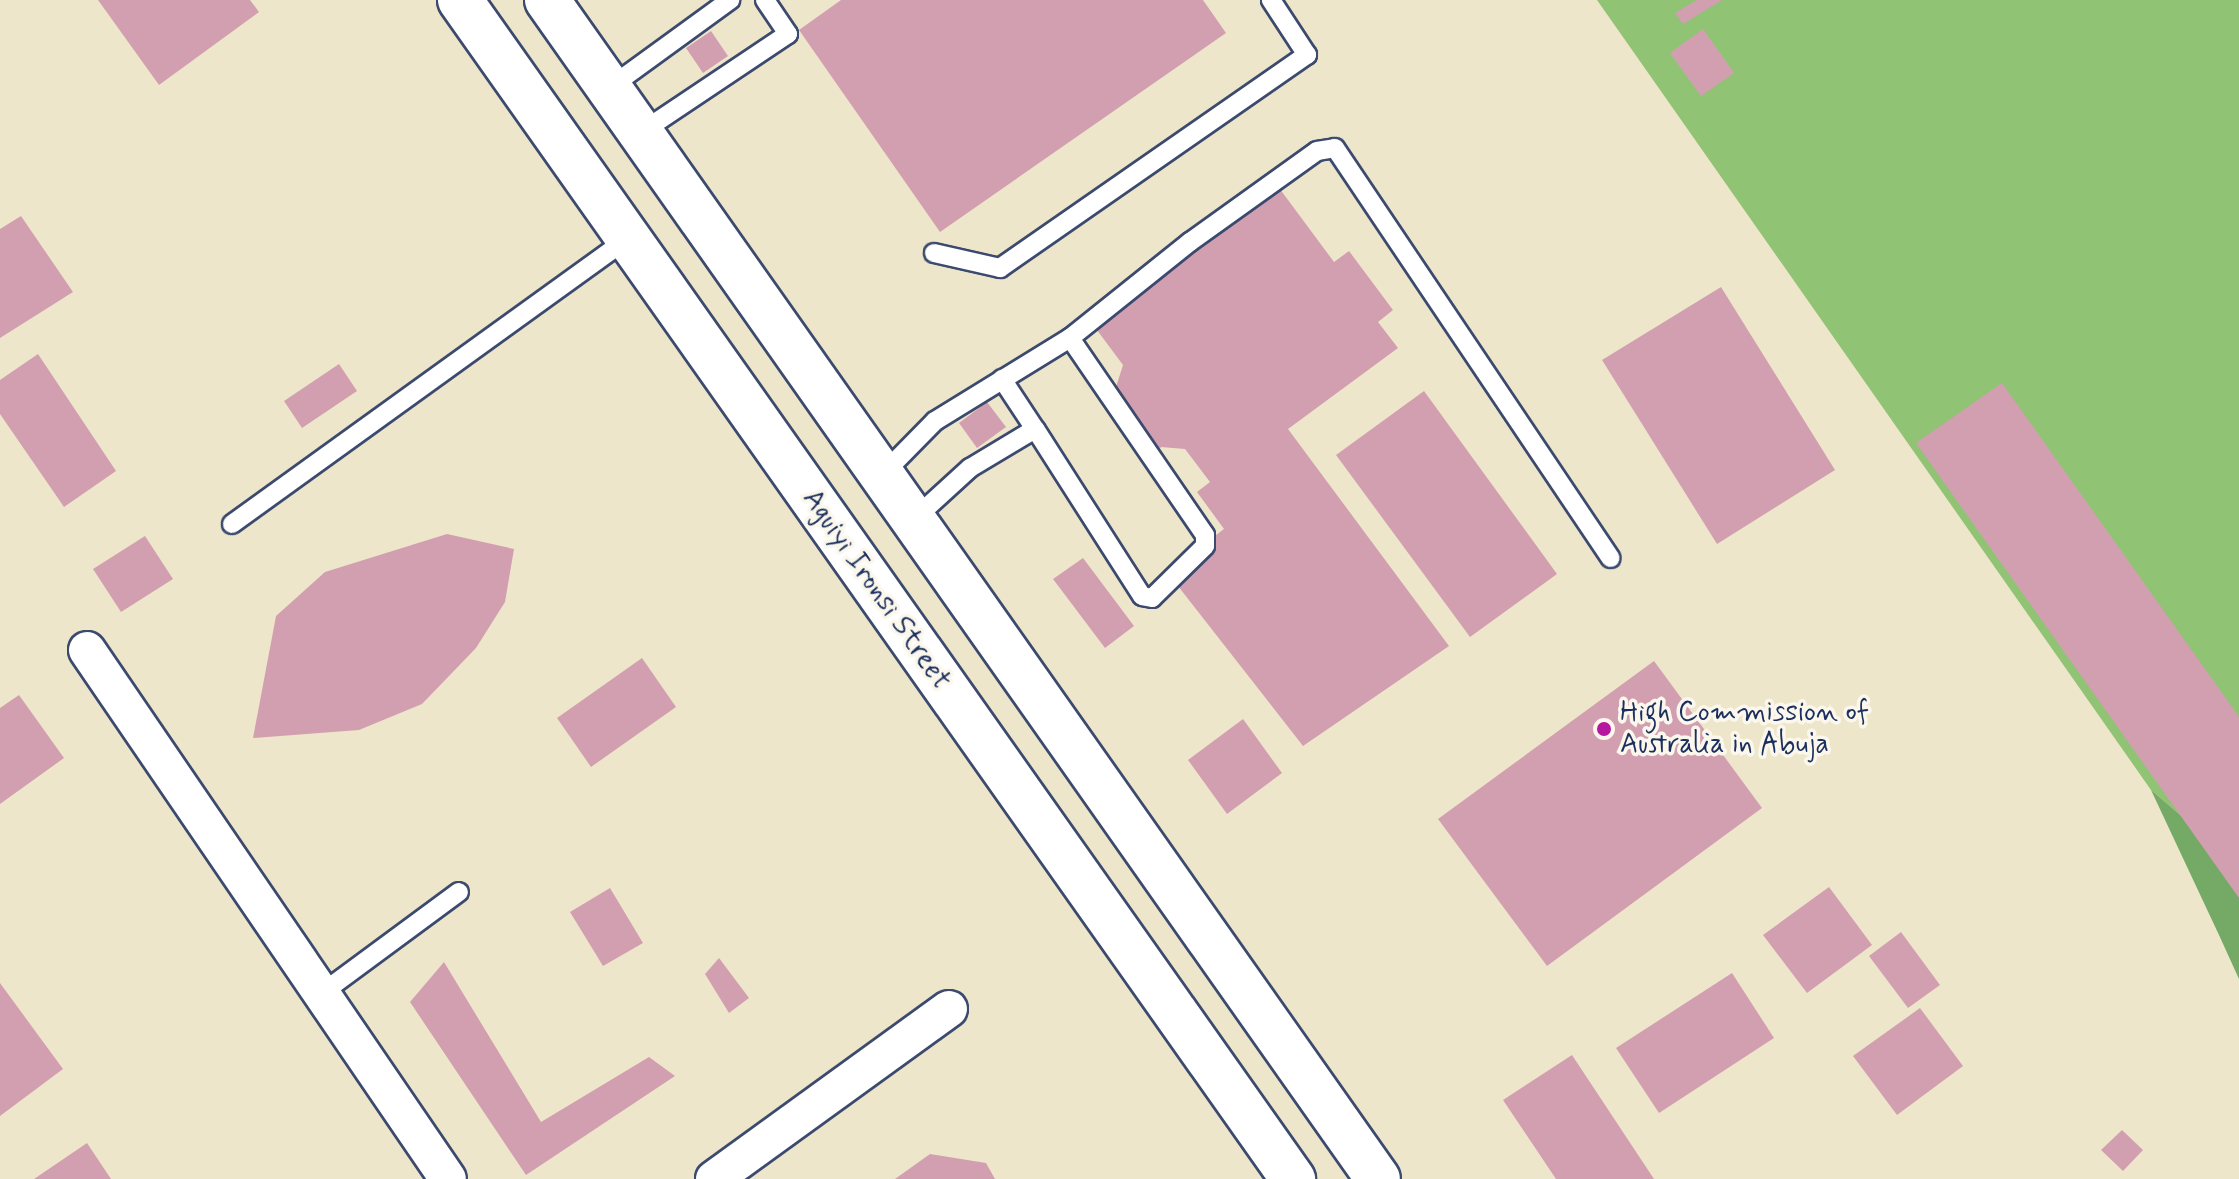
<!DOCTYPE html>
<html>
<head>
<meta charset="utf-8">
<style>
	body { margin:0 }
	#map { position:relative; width:2239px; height:1179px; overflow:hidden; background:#eee6ca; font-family:Mynerve,sans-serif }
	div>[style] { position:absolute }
	.green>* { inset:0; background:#91c374 }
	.forest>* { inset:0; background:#74a966 }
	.building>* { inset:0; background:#d29fb1 }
	.roads { filter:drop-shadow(2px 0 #3b4a6e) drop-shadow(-2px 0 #3b4a6e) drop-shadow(0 2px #3b4a6e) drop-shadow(0 -2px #3b4a6e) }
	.service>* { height:18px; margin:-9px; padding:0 9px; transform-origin:9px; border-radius:9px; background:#fff }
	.minor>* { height:36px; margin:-18px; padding:0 18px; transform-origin:18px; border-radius:18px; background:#fff }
	.secondary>* { height:44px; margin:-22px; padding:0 22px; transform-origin:22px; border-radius:22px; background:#fff }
	.dots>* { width:22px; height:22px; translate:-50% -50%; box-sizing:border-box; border:4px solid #fbf7ec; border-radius:50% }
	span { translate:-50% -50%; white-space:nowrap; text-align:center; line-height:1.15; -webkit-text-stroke:7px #fbf7ec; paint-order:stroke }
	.street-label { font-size:28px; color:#1b2f5e }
	.poi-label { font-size:28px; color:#1b2f5e }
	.left { translate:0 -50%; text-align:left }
</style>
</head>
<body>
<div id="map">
	<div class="green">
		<div style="clip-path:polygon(1597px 0,2239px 0,2239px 865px,2151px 790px)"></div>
	</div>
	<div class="forest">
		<div style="clip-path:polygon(2151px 790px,2239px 865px,2239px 979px,2219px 935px)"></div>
	</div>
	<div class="building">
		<div style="clip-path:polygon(98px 0,250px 0,259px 12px,159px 85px)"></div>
		<div style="clip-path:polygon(841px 0,1203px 0,1226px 33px,940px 232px,799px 30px)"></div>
		<div style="clip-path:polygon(1697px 0,1722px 0,1683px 24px,1675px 13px)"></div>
		<div style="clip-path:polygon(1703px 29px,1734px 73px,1701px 96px,1670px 53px)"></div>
		<div style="clip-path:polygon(711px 31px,728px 56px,703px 73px,686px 48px)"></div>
		<div style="clip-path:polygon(1271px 177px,1334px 262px,1349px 251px,1393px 310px,1378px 322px,1398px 348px,1288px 429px,1449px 646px,1303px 746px,1167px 572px,1224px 529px,1197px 492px,1210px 482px,1185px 449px,1161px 447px,1155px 457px,1113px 419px,1104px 391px,1116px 387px,1123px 365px,1085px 314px)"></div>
		<div style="clip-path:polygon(21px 216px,73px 292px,0 338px,0 229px)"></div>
		<div style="clip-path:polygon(1721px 287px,1835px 470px,1717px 544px,1602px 360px)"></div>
		<div style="clip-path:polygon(38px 354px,116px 471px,64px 507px,0 414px,0 380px)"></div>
		<div style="clip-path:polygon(339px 364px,357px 391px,302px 428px,284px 401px)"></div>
		<div style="clip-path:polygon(2002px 383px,2239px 717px,2239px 898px,1916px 443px)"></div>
		<div style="clip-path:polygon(1424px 391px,1557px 574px,1470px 637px,1336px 455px)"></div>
		<div style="clip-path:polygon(987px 402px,1006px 427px,977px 448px,959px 423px)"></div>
		<div style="clip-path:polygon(447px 534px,514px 549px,505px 602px,476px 648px,422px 704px,359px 730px,253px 738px,276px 616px,325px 572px)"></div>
		<div style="clip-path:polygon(145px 536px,173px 579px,121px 612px,93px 569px)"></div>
		<div style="clip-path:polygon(1083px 558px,1134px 626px,1105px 648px,1053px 579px)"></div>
		<div style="clip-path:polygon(642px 658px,676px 707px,591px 767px,557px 718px)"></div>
		<div style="clip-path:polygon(1654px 661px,1762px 808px,1547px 966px,1438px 819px)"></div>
		<div style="clip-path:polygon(19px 695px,64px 758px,0 804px,0 708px)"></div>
		<div style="clip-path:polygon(1243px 719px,1282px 773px,1227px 814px,1188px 760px)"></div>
		<div style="clip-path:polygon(1829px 887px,1872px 945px,1807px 993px,1763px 935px)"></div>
		<div style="clip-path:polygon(610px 888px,643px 943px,603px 966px,570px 912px)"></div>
		<div style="clip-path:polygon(1901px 932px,1940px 985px,1908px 1008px,1869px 956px)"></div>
		<div style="clip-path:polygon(719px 958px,749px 998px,729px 1013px,705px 974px)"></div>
		<div style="clip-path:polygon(444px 962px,541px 1122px,649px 1057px,675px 1076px,526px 1175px,410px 1002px)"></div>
		<div style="clip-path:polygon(1732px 973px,1774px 1038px,1659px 1113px,1616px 1048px)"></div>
		<div style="clip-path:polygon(0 983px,63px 1069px,0 1116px)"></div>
		<div style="clip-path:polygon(1920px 1008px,1963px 1066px,1897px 1115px,1853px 1056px)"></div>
		<div style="clip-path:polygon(1572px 1055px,1654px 1179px,1556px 1179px,1503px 1100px)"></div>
		<div style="clip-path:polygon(2122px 1130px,2143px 1150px,2123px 1171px,2101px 1150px)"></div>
		<div style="clip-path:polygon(87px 1143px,111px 1179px,34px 1179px)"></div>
		<div style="clip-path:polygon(930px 1154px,986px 1163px,995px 1179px,895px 1179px)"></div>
	</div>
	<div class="roads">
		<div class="service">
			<div style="left:609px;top:88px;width:150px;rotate:-36deg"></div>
			<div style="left:640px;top:133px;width:178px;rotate:-33.8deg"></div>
			<div style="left:788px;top:34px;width:41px;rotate:-124.1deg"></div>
			<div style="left:934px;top:253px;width:68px;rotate:12.8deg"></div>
			<div style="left:1000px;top:268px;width:374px;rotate:-34.8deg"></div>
			<div style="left:1307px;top:55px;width:66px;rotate:-123.2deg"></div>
			<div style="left:1070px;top:338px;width:154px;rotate:-38.7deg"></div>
			<div style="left:1190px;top:242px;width:156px;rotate:-35.6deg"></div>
			<div style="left:1317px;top:151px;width:18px;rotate:-9deg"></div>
			<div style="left:1335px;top:148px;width:494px;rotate:56.1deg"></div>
			<div style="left:1002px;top:379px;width:60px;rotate:56.6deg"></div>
			<div style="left:881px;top:476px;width:77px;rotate:-45.5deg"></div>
			<div style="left:935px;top:421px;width:158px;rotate:-31.6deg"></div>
			<div style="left:1070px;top:338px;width:239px;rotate:55.6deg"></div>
			<div style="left:1205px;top:535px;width:11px;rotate:90deg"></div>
			<div style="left:1205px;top:546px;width:74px;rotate:135.5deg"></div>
			<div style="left:1152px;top:598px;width:10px;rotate:-169deg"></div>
			<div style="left:1142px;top:596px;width:198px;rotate:-122.6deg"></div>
			<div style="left:1035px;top:429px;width:76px;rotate:149deg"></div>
			<div style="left:970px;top:468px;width:79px;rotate:137.6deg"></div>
			<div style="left:232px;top:524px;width:488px;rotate:-35.8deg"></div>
			<div style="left:322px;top:993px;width:170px;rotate:-36.4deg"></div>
		</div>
		<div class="minor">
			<div style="left:87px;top:650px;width:640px;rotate:55.69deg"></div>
			<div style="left:714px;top:1179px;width:290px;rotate:-35.9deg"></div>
		</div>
		<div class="secondary">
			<div style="left:460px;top:0;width:1444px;rotate:54.76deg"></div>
			<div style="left:547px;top:0;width:1442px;rotate:54.82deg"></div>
		</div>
	</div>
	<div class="dots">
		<div style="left:1604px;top:729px;background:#b5179e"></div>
	</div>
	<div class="street-label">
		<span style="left:876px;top:590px;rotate:55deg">Aguiyi Ironsi Street</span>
	</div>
	<div class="poi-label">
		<span class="left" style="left:1620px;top:729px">High Commission of<br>Australia in Abuja</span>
	</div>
</div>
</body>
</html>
